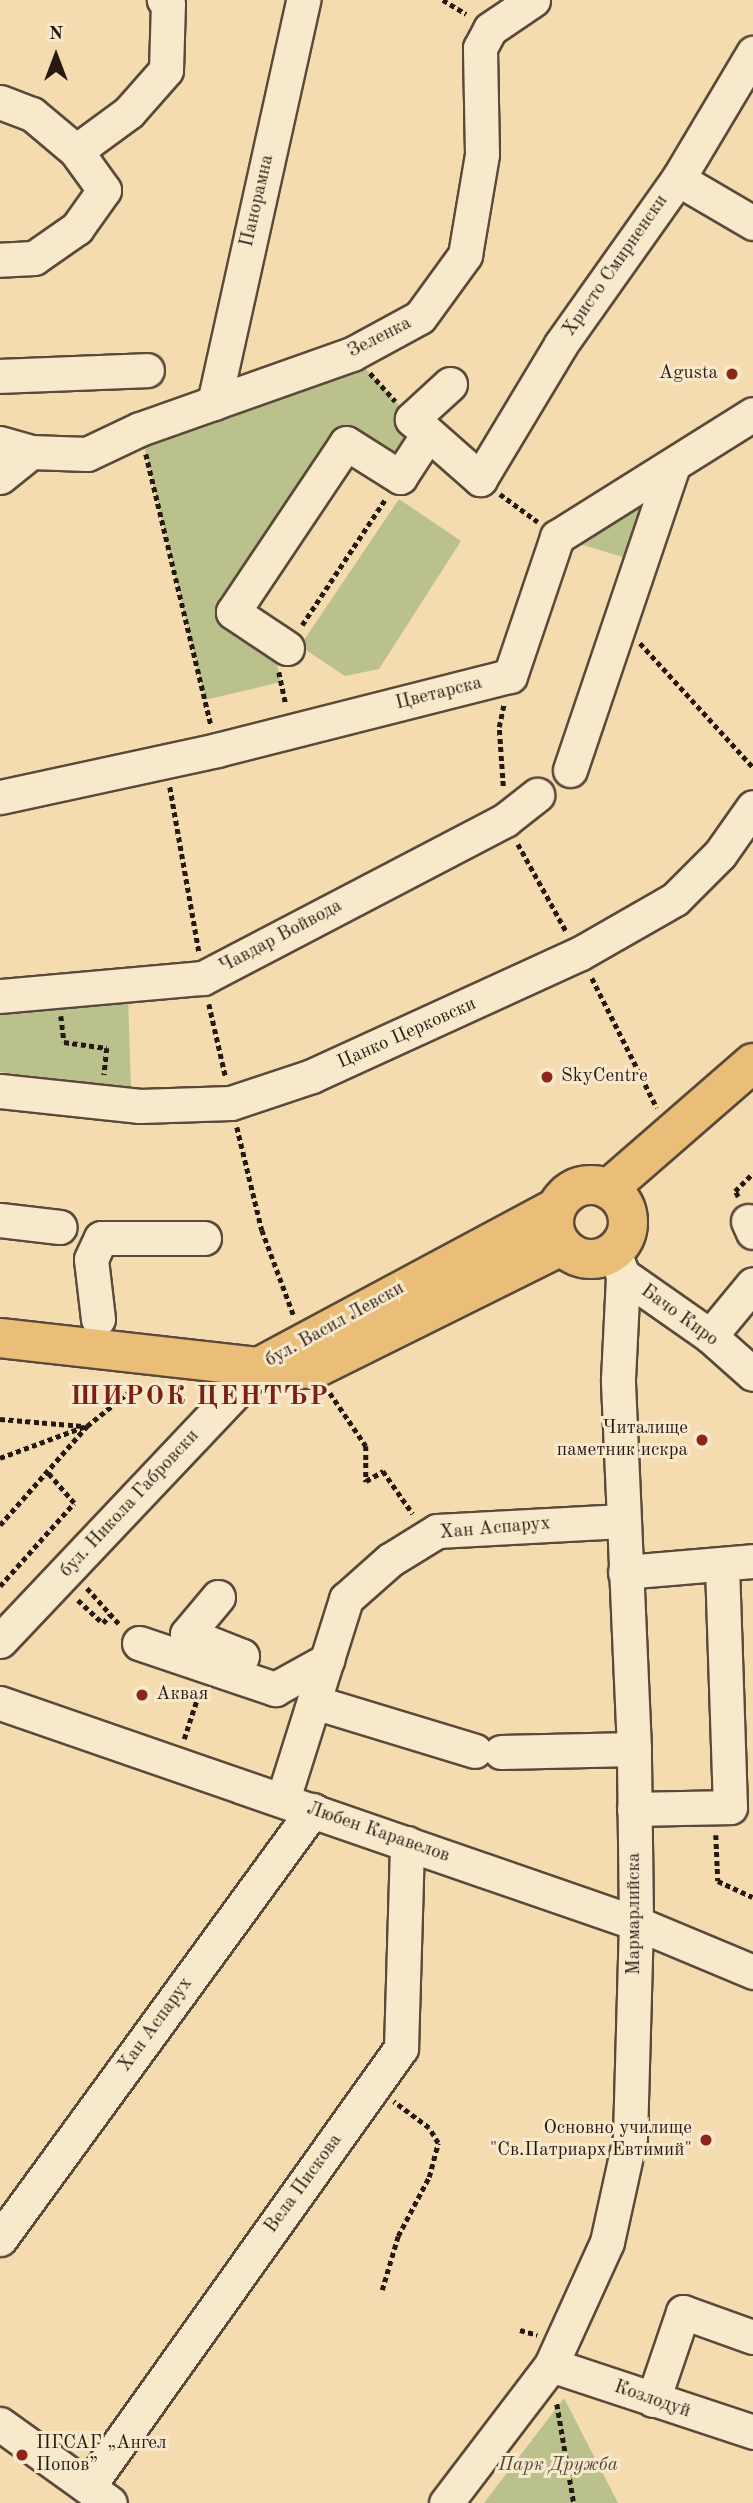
<!DOCTYPE html>
<html>
<head>
<meta charset="utf-8">
<style>
	body { margin:0 }
	#map { position:relative; width:753px; height:2503px; overflow:hidden; background:#f5dcb0; font-family:"Old Standard TT",serif }
	div>[style] { position:absolute }
	.green>* { inset:0; background:#bac18d }
	.path>* { height:4.5px; margin-top:-2.25px; transform-origin:0; background:repeating-linear-gradient(90deg,#261912 0 5px,transparent 0 8.5px) }
	.roads { filter:drop-shadow(2px 0 #5a4a3a) drop-shadow(-2px 0 #5a4a3a) drop-shadow(0 2px #5a4a3a) drop-shadow(0 -2px #5a4a3a) }
	.minor>* { height:33px; margin:-16.5px; padding:0 16.5px; transform-origin:16.5px; border-radius:16.5px; background:#f8e8cc }
	.major>* { height:38px; margin:-19px; padding:0 19px; transform-origin:19px; border-radius:19px; background:#eabe78 }
	.major>.ring { margin:-19px; padding:0; box-sizing:content-box; background:none; border:38px solid #eabe78; border-radius:50% }
	.dots>* { width:19px; height:19px; translate:-50% -50%; box-sizing:border-box; border:4px solid #f8e8cc; border-radius:50% }
	span { translate:-50% -50%; white-space:nowrap; text-align:center; line-height:1.15; -webkit-text-stroke:6px #f8e8cc; paint-order:stroke }
	.street-label { font-size:19px; color:#261912 }
	.poi-label { font-size:19px; color:#261912 }
	.right { translate:-100% -50%; text-align:right }
	.left { translate:0 -50%; text-align:left }
	.park-label { font-size:19px; color:#524b37; font-style:italic }
	.district-label { font-size:26px; color:#7a1f14; font-weight:700; letter-spacing:2px }
	.north { position:absolute; left:21px; top:21px; width:70px; height:70px; -webkit-text-stroke:5px #f8e8cc; paint-order:stroke; rotate:0deg; font-size:19px; font-weight:700; line-height:28px; text-align:center; color:#261912 }
	.north::after { content:''; display:block; margin:auto; width:24px; height:32px; background:#261912; clip-path:polygon(50% 0,100% 100%,50% 72%,0 100%) }
</style>
</head>
<body>
<div id="map">
	<div class="green">
		<div style="clip-path:polygon(352px 354px,412px 419px,400px 477px,347px 443px,234px 612px,287px 648px,277px 664px,281px 682px,205px 700px,140px 429px)"></div>
		<div style="clip-path:polygon(673px 466px,639px 562px,557px 537px)"></div>
		<div style="clip-path:polygon(399px 499px,461px 541px,379px 669px,345px 676px,300px 646px)"></div>
		<div style="clip-path:polygon(128px 995px,131px 1088px,0 1072px,0 1008px)"></div>
		<div style="clip-path:polygon(564px 2398px,618px 2503px,484px 2503px)"></div>
	</div>
	<div class="path">
		<div style="left:443px;top:0;width:27px;rotate:31deg"></div>
		<div style="left:370px;top:373px;width:38px;rotate:48deg"></div>
		<div style="left:146px;top:454px;width:279px;rotate:76.5deg"></div>
		<div style="left:500px;top:494px;width:47px;rotate:36.4deg"></div>
		<div style="left:302px;top:625px;width:152px;rotate:-56.5deg"></div>
		<div style="left:640px;top:643px;width:168px;rotate:47.7deg"></div>
		<div style="left:279px;top:672px;width:33px;rotate:78deg"></div>
		<div style="left:503px;top:786px;width:59px;rotate:-93.9deg"></div>
		<div style="left:499px;top:727px;width:24px;rotate:-78deg"></div>
		<div style="left:170px;top:787px;width:167px;rotate:80deg"></div>
		<div style="left:518px;top:844px;width:99px;rotate:61.1deg"></div>
		<div style="left:592px;top:978px;width:145px;rotate:63.4deg"></div>
		<div style="left:209px;top:1004px;width:76px;rotate:77.1deg"></div>
		<div style="left:61px;top:1016px;width:26px;rotate:83deg"></div>
		<div style="left:64px;top:1042px;width:43px;rotate:7.9deg"></div>
		<div style="left:107px;top:1048px;width:27px;rotate:96deg"></div>
		<div style="left:237px;top:1127px;width:106px;rotate:76.4deg"></div>
		<div style="left:262px;top:1230px;width:92px;rotate:69.6deg"></div>
		<div style="left:738px;top:1197px;width:7px;rotate:-117deg"></div>
		<div style="left:735px;top:1191px;width:25px;rotate:-45deg"></div>
		<div style="left:330px;top:1393px;width:64px;rotate:55.8deg"></div>
		<div style="left:366px;top:1446px;width:36px;rotate:90deg"></div>
		<div style="left:0;top:1419px;width:83px;rotate:4.8deg"></div>
		<div style="left:0;top:1458px;width:92px;rotate:-20.4deg"></div>
		<div style="left:366px;top:1481px;width:20px;rotate:-30deg"></div>
		<div style="left:383px;top:1471px;width:52px;rotate:55.1deg"></div>
		<div style="left:0;top:1525px;width:132px;rotate:-48.7deg"></div>
		<div style="left:87px;top:1426px;width:67px;rotate:-38.9deg"></div>
		<div style="left:0;top:1586px;width:111px;rotate:-48.3deg"></div>
		<div style="left:74px;top:1503px;width:41px;rotate:-131.1deg"></div>
		<div style="left:87px;top:1588px;width:51px;rotate:48.2deg"></div>
		<div style="left:78px;top:1600px;width:34px;rotate:43deg"></div>
		<div style="left:103px;top:1623px;width:11px;rotate:-49deg"></div>
		<div style="left:184px;top:1739px;width:52px;rotate:-71.9deg"></div>
		<div style="left:716px;top:1835px;width:46px;rotate:87.5deg"></div>
		<div style="left:718px;top:1881px;width:38px;rotate:25deg"></div>
		<div style="left:382px;top:2290px;width:56px;rotate:-73.5deg"></div>
		<div style="left:398px;top:2236px;width:67px;rotate:-62.3deg"></div>
		<div style="left:429px;top:2177px;width:35px;rotate:-75deg"></div>
		<div style="left:438px;top:2143px;width:17px;rotate:-121deg"></div>
		<div style="left:429px;top:2128px;width:44px;rotate:-143.4deg"></div>
		<div style="left:520px;top:2330px;width:18px;rotate:16deg"></div>
		<div style="left:557px;top:2404px;width:100px;rotate:80.3deg"></div>
	</div>
	<div class="roads">
		<div class="minor">
			<div style="left:0;top:102px;width:34px;rotate:21deg"></div>
			<div style="left:32px;top:114px;width:57px;rotate:40.1deg"></div>
			<div style="left:76px;top:151px;width:48px;rotate:54.3deg"></div>
			<div style="left:104px;top:190px;width:47px;rotate:125.4deg"></div>
			<div style="left:77px;top:228px;width:52px;rotate:145.1deg"></div>
			<div style="left:34px;top:258px;width:34px;rotate:177deg"></div>
			<div style="left:76px;top:151px;width:66px;rotate:-36.3deg"></div>
			<div style="left:129px;top:112px;width:56px;rotate:-48.6deg"></div>
			<div style="left:166px;top:70px;width:66px;rotate:-88.3deg"></div>
			<div style="left:168px;top:4px;width:6px;rotate:-135deg"></div>
			<div style="left:678px;top:179px;width:87px;rotate:30.4deg"></div>
			<div style="left:0;top:376px;width:147px;rotate:-2.3deg"></div>
			<div style="left:450px;top:384px;width:52px;rotate:137.4deg"></div>
			<div style="left:412px;top:419px;width:91px;rotate:41.4deg"></div>
			<div style="left:480px;top:479px;width:157px;rotate:-59deg"></div>
			<div style="left:561px;top:344px;width:202px;rotate:-54.7deg"></div>
			<div style="left:678px;top:179px;width:147px;rotate:-59.2deg"></div>
			<div style="left:214px;top:403px;width:413px;rotate:-77.5deg"></div>
			<div style="left:0;top:443px;width:32px;rotate:16deg"></div>
			<div style="left:31px;top:452px;width:56px;rotate:2deg"></div>
			<div style="left:87px;top:454px;width:59px;rotate:-25.3deg"></div>
			<div style="left:140px;top:429px;width:225px;rotate:-19.5deg"></div>
			<div style="left:352px;top:354px;width:77px;rotate:-28.6deg"></div>
			<div style="left:420px;top:317px;width:77px;rotate:-54deg"></div>
			<div style="left:465px;top:255px;width:102px;rotate:-80.4deg"></div>
			<div style="left:482px;top:154px;width:106px;rotate:-91.1deg"></div>
			<div style="left:480px;top:48px;width:21px;rotate:-62deg"></div>
			<div style="left:490px;top:29px;width:52px;rotate:-34deg"></div>
			<div style="left:0;top:477px;width:40px;rotate:-39deg"></div>
			<div style="left:287px;top:648px;width:65px;rotate:-146.3deg"></div>
			<div style="left:233px;top:612px;width:203px;rotate:-56.2deg"></div>
			<div style="left:346px;top:443px;width:64px;rotate:32.2deg"></div>
			<div style="left:400px;top:477px;width:51px;rotate:-56.9deg"></div>
			<div style="left:570px;top:770px;width:321px;rotate:-71.3deg"></div>
			<div style="left:0;top:797px;width:222px;rotate:-12.2deg"></div>
			<div style="left:217px;top:750px;width:302px;rotate:-14.2deg"></div>
			<div style="left:510px;top:676px;width:147px;rotate:-71.3deg"></div>
			<div style="left:557px;top:537px;width:231px;rotate:-32.1deg"></div>
			<div style="left:0;top:996px;width:204px;rotate:-5.1deg"></div>
			<div style="left:203px;top:978px;width:341px;rotate:-27.6deg"></div>
			<div style="left:505px;top:820px;width:41px;rotate:-38deg"></div>
			<div style="left:0;top:1091px;width:141px;rotate:6.1deg"></div>
			<div style="left:140px;top:1106px;width:91px;rotate:-1.9deg"></div>
			<div style="left:231px;top:1103px;width:85px;rotate:-18.4deg"></div>
			<div style="left:312px;top:1076px;width:294px;rotate:-24.6deg"></div>
			<div style="left:579px;top:954px;width:111px;rotate:-29.8deg"></div>
			<div style="left:675px;top:899px;width:64px;rotate:-45deg"></div>
			<div style="left:720px;top:854px;width:57px;rotate:-54.9deg"></div>
			<div style="left:0;top:1220px;width:60px;rotate:6.7deg"></div>
			<div style="left:748px;top:1221px;width:12px;rotate:66deg"></div>
			<div style="left:614px;top:1252px;width:25px;rotate:69deg"></div>
			<div style="left:623px;top:1275px;width:106px;rotate:35deg"></div>
			<div style="left:710px;top:1336px;width:57px;rotate:41.5deg"></div>
			<div style="left:98px;top:1319px;width:60px;rotate:-96.7deg"></div>
			<div style="left:91px;top:1259px;width:23px;rotate:-65deg"></div>
			<div style="left:101px;top:1238px;width:103px"></div>
			<div style="left:710px;top:1336px;width:67px;rotate:-50.4deg"></div>
			<div style="left:625px;top:1572px;width:128px;rotate:-4.9deg"></div>
			<div style="left:218px;top:1597px;width:48px;rotate:130deg"></div>
			<div style="left:187px;top:1634px;width:59px;rotate:21.8deg"></div>
			<div style="left:242px;top:1656px;width:8px;rotate:113deg"></div>
			<div style="left:0;top:1641px;width:377px;rotate:-46.6deg"></div>
			<div style="left:139px;top:1643px;width:144px;rotate:18.7deg"></div>
			<div style="left:275px;top:1689px;width:60px;rotate:-29.1deg"></div>
			<div style="left:314px;top:1702px;width:168px;rotate:16.9deg"></div>
			<div style="left:0;top:1703px;width:673px;rotate:19.08deg"></div>
			<div style="left:636px;top:1923px;width:127px;rotate:22.7deg"></div>
			<div style="left:501px;top:1752px;width:133px;rotate:-1.3deg"></div>
			<div style="left:283px;top:1799px;width:210px;rotate:-72.5deg"></div>
			<div style="left:346px;top:1599px;width:59px;rotate:-41.6deg"></div>
			<div style="left:390px;top:1560px;width:55px;rotate:-31.7deg"></div>
			<div style="left:437px;top:1531px;width:186px;rotate:-3.1deg"></div>
			<div style="left:634px;top:1809px;width:96px;rotate:-1.2deg"></div>
			<div style="left:730px;top:1807px;width:241px;rotate:-91.9deg"></div>
			<div style="left:0;top:2239px;width:531px;rotate:-53.89deg"></div>
			<div style="left:551px;top:2365px;width:213px;rotate:18.3deg"></div>
			<div style="left:653px;top:2400px;width:93px;rotate:-71.2deg"></div>
			<div style="left:683px;top:2312px;width:74px;rotate:19.7deg"></div>
			<div style="left:0;top:2424px;width:135px;rotate:35.7deg"></div>
			<div style="left:88px;top:2487px;width:539px;rotate:-54.51deg"></div>
			<div style="left:401px;top:2048px;width:205px;rotate:-88.3deg"></div>
			<div style="left:446px;top:2503px;width:173px;rotate:-52.7deg"></div>
			<div style="left:551px;top:2365px;width:135px;rotate:-65.5deg"></div>
			<div style="left:607px;top:2242px;width:107px;rotate:-77.6deg"></div>
			<div style="left:630px;top:2137px;width:214px;rotate:-88.4deg"></div>
			<div style="left:636px;top:1923px;width:174px;rotate:-90.7deg"></div>
			<div style="left:634px;top:1749px;width:370px;rotate:-92.5deg"></div>
			<div style="left:618px;top:1379px;width:104px;rotate:-87.2deg"></div>
		</div>
		<div class="major">
			<div class="ring" style="left:554px;top:1185px;width:36px;height:36px"></div>
			<div style="left:608px;top:1189px;width:192px;rotate:-41deg"></div>
			<div style="left:0;top:1338px;width:261px;rotate:6.4deg"></div>
			<div style="left:259px;top:1367px;width:55px;rotate:2.1deg"></div>
			<div style="left:314px;top:1369px;width:277px;rotate:-26.4deg"></div>
			<div style="left:259px;top:1367px;width:337px;rotate:-28.2deg"></div>
		</div>
	</div>
	<div class="dots">
		<div style="left:732px;top:374px;background:#8f2418"></div>
		<div style="left:547px;top:1077px;background:#8f2418"></div>
		<div style="left:702px;top:1440px;background:#8f2418"></div>
		<div style="left:142px;top:1695px;background:#8f2418"></div>
		<div style="left:706px;top:2140px;background:#8f2418"></div>
		<div style="left:22px;top:2455px;background:#8f2418"></div>
	</div>
	<div class="street-label">
		<span style="left:258px;top:201px;rotate:-77deg">Панорамна</span>
		<span style="left:616px;top:266px;rotate:-55deg">Христо Смирненски</span>
		<span style="left:380px;top:338px;rotate:-27deg">Зеленка</span>
		<span style="left:439px;top:694px;rotate:-14deg">Цветарска</span>
		<span style="left:281px;top:937px;rotate:-28deg">Чавдар Войвода</span>
		<span style="left:407px;top:1034px;rotate:-24deg">Цанко Церковски</span>
		<span style="left:679px;top:1316px;rotate:36deg">Бачо Киро</span>
		<span style="left:335px;top:1325px;rotate:-29deg">бул. Васил Левски</span>
		<span style="left:130px;top:1504px;rotate:-47deg">бул. Никола Габровски</span>
		<span style="left:495px;top:1529px;rotate:-5deg">Хан Аспарух</span>
		<span style="left:378px;top:1833px;rotate:19deg">Любен Каравелов</span>
		<span style="left:635px;top:1914px;rotate:-90deg">Мармарлийска</span>
		<span style="left:156px;top:2025px;rotate:-54deg">Хан Аспарух</span>
		<span style="left:304px;top:2184px;rotate:-54deg">Вела Пискова</span>
		<span style="left:652px;top:2400px;rotate:19deg">Козлодуй</span>
	</div>
	<div class="poi-label">
		<span class="right" style="left:718px;top:374px">Agusta</span>
		<span class="left" style="left:561px;top:1077px">SkyCentre</span>
		<span class="right" style="left:688px;top:1440px">Читалище<br>паметник искра</span>
		<span class="left" style="left:156px;top:1695px">Аквая</span>
		<span class="right" style="left:692px;top:2140px">Основно училище<br>"Св.Патриарх Евтимий"</span>
		<span class="left" style="left:36px;top:2455px">ПГСАГ „Ангел<br>Попов”</span>
	</div>
	<div class="park-label">
		<span style="left:558px;top:2466px">Парк Дружба</span>
	</div>
	<div class="district-label">
		<span style="left:200px;top:1398px">ШИРОК ЦЕНТЪР</span>
	</div>
	<div class="north">N</div>
</div>
</body>
</html>
